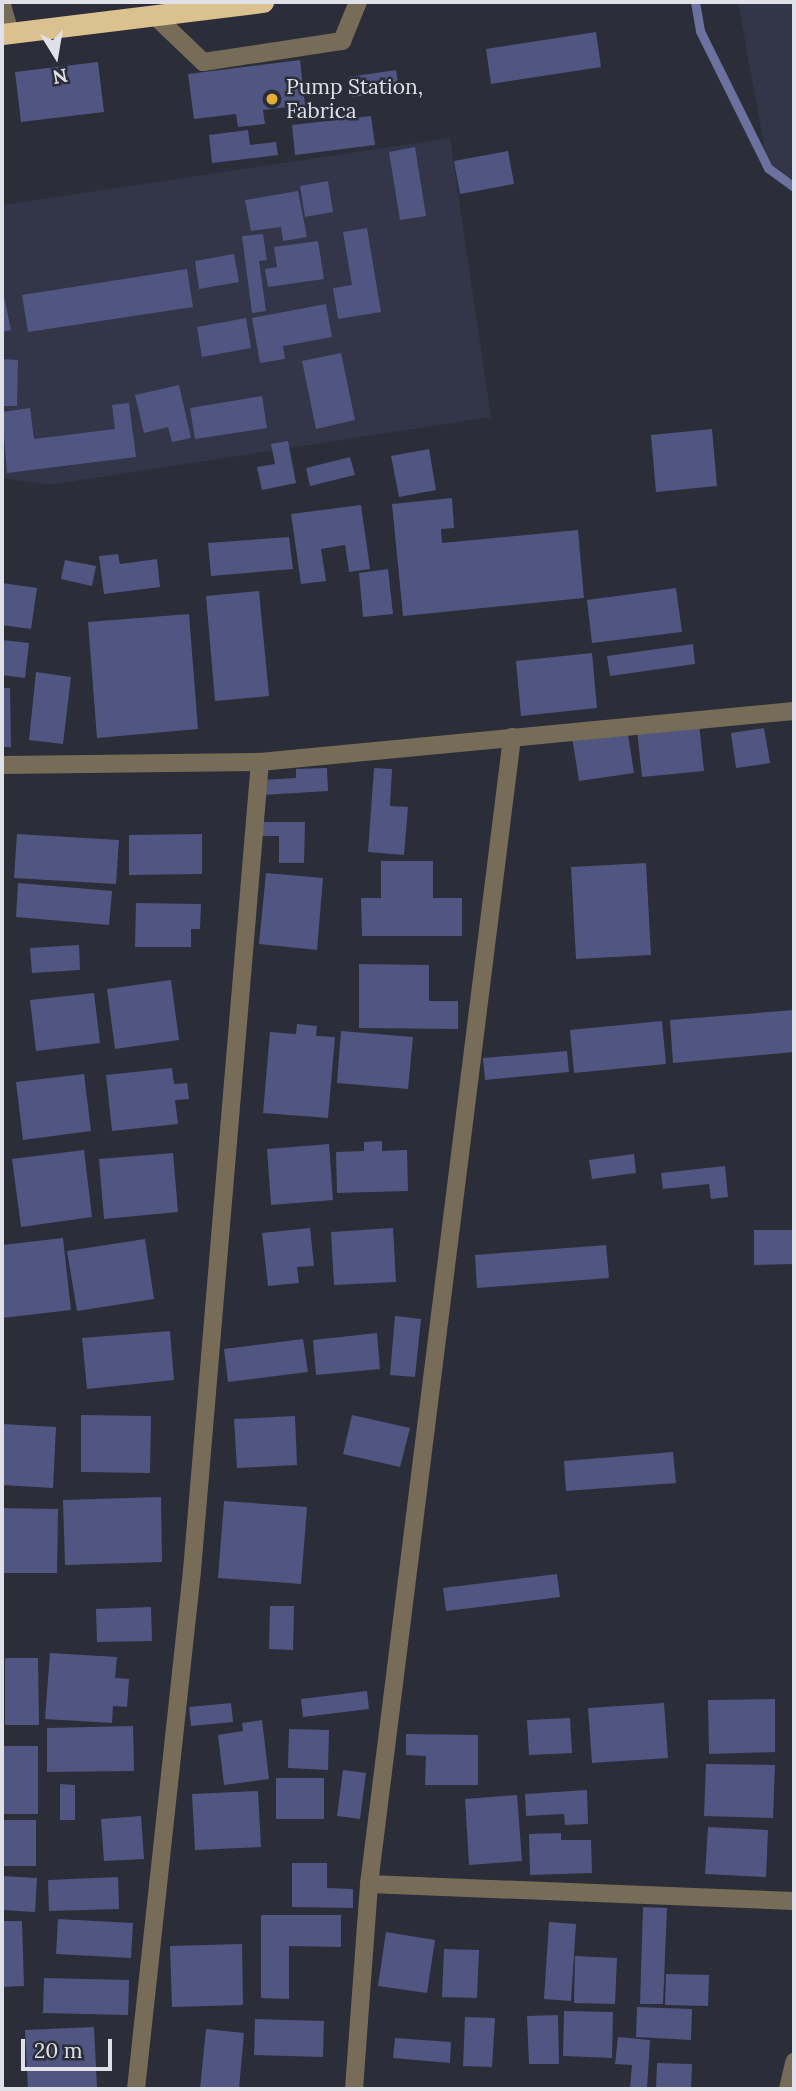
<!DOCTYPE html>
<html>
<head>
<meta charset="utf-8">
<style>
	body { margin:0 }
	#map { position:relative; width:796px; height:2091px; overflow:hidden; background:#2b2d39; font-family:Lora,serif }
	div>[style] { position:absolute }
	.built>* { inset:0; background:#333548 }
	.stream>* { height:9px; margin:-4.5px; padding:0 4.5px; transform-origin:4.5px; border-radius:4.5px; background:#6c719f }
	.building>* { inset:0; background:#515581 }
	.minor>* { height:18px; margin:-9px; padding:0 9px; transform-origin:9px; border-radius:9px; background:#766c58 }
	.highway>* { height:21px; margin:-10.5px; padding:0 10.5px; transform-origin:10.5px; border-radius:10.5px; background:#dbc18f }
	.dots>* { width:19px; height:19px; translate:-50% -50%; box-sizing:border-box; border:4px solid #2b2d39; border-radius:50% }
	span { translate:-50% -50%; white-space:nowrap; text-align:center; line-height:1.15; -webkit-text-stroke:5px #2b2d39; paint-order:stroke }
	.poi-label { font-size:21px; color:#dfe0e8 }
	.left { translate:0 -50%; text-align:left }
	.frame { position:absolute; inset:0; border:4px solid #dfe0e8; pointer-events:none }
	.north { position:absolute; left:21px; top:21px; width:70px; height:70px; -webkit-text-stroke:5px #2b2d39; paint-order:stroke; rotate:169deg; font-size:19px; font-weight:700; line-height:28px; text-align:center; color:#dfe0e8 }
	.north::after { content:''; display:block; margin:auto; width:24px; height:32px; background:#dfe0e8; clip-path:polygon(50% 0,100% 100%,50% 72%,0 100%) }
	.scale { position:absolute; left:21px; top:2039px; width:91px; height:32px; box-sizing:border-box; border:4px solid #dfe0e8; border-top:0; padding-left:9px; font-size:21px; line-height:24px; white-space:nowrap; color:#dfe0e8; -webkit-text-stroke:5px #2b2d39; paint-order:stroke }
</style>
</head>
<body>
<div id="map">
	<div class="built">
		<div style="clip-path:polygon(738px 2px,794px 2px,794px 180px,768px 168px)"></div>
		<div style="clip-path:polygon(450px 138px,491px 417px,49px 485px,2px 478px,2px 205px)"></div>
	</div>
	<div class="stream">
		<div style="left:695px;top:2px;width:29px;rotate:80deg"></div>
		<div style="left:700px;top:31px;width:153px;rotate:63.6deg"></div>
		<div style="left:768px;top:168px;width:32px;rotate:36deg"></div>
	</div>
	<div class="building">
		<div style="clip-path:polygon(596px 32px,601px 67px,491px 84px,486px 49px)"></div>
		<div style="clip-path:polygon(300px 60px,305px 105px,263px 110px,265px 124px,238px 127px,236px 114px,194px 119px,188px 74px)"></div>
		<div style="clip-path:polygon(98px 62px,104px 112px,21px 122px,15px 72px)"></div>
		<div style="clip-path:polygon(396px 70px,399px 91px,352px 97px,349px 77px)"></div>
		<div style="clip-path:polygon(371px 116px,375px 145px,295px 155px,292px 125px)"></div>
		<div style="clip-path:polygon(248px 130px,250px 145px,276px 142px,278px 155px,212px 163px,209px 135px)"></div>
		<div style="clip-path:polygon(415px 147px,426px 216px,400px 220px,389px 152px)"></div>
		<div style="clip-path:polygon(508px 151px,514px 184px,460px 194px,454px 161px)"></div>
		<div style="clip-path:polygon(328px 181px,333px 212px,305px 217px,300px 186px)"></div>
		<div style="clip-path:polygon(298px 191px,307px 237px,283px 241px,281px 227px,251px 231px,245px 200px)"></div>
		<div style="clip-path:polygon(367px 228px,381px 312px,338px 319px,333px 288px,352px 285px,343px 232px)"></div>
		<div style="clip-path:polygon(263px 234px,267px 260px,259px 261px,266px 311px,252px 313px,242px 236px)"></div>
		<div style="clip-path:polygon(318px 241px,324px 279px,268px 287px,265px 269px,277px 267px,274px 247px)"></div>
		<div style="clip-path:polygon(234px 254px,239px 282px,199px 289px,195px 261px)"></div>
		<div style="clip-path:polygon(187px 269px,193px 307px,28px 332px,22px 295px)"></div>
		<div style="clip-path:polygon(2px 287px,11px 330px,2px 332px)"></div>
		<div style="clip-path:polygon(326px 304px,332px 337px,283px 346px,285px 359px,260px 363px,252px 318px)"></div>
		<div style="clip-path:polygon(246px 318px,251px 348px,202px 357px,197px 327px)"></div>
		<div style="clip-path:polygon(341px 353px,355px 420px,316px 429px,302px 361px)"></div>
		<div style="clip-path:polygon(2px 359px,18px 360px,17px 406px,2px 406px)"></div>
		<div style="clip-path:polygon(179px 385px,191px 438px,172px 442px,168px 427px,144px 433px,135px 395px)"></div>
		<div style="clip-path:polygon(262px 396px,267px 428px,195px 439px,190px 408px)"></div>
		<div style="clip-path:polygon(129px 403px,136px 457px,7px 473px,2px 412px,30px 408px,34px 439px,115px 429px,112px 405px)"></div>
		<div style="clip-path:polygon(712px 429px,717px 486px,656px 492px,651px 435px)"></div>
		<div style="clip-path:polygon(288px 441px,296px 483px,262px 490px,257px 467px,275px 464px,271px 444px)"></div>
		<div style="clip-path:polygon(429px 449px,436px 490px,399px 497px,391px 456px)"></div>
		<div style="clip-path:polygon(350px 457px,355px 475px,310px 486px,306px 468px)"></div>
		<div style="clip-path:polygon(452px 498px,454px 528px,441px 529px,442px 543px,578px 530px,584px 598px,403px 616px,392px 504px)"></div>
		<div style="clip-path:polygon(361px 505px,370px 569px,349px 572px,345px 545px,321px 549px,326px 581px,301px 584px,291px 514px)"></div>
		<div style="clip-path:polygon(289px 537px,293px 569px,211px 576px,208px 543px)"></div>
		<div style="clip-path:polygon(118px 554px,120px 564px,157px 559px,160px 587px,104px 594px,99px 556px)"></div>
		<div style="clip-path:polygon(65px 560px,96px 566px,92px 586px,61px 579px)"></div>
		<div style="clip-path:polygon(388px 569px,393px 614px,363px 617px,359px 573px)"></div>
		<div style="clip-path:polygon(2px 583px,37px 588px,31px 629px,2px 625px)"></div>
		<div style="clip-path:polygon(676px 588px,682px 632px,592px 643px,587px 600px)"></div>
		<div style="clip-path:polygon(259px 591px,269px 696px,215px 701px,206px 596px)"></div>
		<div style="clip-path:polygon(189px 614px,198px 729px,97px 738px,88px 622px)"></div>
		<div style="clip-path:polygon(2px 640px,29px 643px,25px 678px,2px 675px)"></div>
		<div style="clip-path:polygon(693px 644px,695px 664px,610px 676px,607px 656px)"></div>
		<div style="clip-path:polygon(592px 653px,597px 708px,521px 716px,516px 661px)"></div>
		<div style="clip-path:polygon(36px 672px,71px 677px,63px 744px,29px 740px)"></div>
		<div style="clip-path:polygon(2px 688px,10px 688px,11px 747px,2px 747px)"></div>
		<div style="clip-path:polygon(699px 723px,704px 771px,642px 777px,637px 730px)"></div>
		<div style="clip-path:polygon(627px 728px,634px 773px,579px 781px,572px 737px)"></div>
		<div style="clip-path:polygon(764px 728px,770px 763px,736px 768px,731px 733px)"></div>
		<div style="clip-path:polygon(327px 768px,328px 791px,263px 795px,262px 780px,296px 778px,296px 769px)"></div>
		<div style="clip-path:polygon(374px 768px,392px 769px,390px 806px,408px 807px,404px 855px,368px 852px)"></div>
		<div style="clip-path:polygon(261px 822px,305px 822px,304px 863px,279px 863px,279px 836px,261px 836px)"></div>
		<div style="clip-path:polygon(17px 834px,119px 840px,116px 884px,14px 878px)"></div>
		<div style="clip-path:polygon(202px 834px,202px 874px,129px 875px,129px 835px)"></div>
		<div style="clip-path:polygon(381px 861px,433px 861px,433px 898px,462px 898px,462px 936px,362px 936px,361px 898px,381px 898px)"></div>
		<div style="clip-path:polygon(646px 863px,651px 955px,576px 959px,571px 867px)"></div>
		<div style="clip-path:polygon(266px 873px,323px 878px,317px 950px,259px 944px)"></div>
		<div style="clip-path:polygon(18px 883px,112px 891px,109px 925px,16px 917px)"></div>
		<div style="clip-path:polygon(136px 903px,201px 904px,200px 929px,191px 929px,191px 947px,135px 947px)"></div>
		<div style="clip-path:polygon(79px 945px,80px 970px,32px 973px,30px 948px)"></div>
		<div style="clip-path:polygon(359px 964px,429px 965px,429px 1001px,458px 1001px,458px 1029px,359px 1028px)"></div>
		<div style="clip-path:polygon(171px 980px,179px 1040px,115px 1049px,107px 989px)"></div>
		<div style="clip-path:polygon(94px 993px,100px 1043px,36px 1051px,30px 1000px)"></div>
		<div style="clip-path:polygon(794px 1010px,794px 1052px,673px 1063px,670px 1020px)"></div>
		<div style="clip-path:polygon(662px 1021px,666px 1064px,574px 1073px,570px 1030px)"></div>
		<div style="clip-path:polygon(297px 1024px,317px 1026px,316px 1036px,335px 1037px,328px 1118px,263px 1113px,270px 1032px,296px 1034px)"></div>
		<div style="clip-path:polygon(341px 1031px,413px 1037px,408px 1089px,337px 1083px)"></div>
		<div style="clip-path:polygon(567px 1051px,569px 1072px,485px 1080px,483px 1058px)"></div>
		<div style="clip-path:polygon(172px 1068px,174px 1084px,187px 1083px,189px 1099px,175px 1100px,178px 1124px,112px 1131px,106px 1075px)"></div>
		<div style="clip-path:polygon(84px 1074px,91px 1131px,23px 1140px,16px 1082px)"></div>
		<div style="clip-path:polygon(382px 1141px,382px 1151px,407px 1150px,408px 1191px,337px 1193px,336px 1152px,364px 1151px,364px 1142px)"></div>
		<div style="clip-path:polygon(329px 1144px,333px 1200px,271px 1205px,267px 1149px)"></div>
		<div style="clip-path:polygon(84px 1150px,92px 1217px,21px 1227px,12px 1159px)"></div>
		<div style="clip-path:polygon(173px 1153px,178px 1212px,104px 1219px,99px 1159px)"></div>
		<div style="clip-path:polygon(634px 1154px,636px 1173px,592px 1179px,589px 1160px)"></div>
		<div style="clip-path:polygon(725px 1166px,728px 1197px,711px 1199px,709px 1184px,663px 1189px,661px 1173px)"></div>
		<div style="clip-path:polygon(310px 1228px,314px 1266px,297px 1267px,299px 1283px,268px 1286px,262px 1233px)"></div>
		<div style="clip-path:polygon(393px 1228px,396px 1282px,334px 1285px,331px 1232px)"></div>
		<div style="clip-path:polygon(754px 1230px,794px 1230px,794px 1264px,754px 1265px)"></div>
		<div style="clip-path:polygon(63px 1238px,71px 1310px,2px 1318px,2px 1245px)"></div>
		<div style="clip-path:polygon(145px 1239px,154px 1299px,77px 1311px,67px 1251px)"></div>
		<div style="clip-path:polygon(606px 1245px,609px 1278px,477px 1288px,475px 1255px)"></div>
		<div style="clip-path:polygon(395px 1316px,421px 1319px,415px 1377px,390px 1375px)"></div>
		<div style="clip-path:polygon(170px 1331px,174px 1380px,87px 1389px,82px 1338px)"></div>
		<div style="clip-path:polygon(377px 1333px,380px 1369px,316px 1375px,313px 1340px)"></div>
		<div style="clip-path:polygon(303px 1339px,308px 1372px,228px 1382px,224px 1349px)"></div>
		<div style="clip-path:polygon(81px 1415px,151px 1416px,150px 1473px,81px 1472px)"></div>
		<div style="clip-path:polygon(352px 1415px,410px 1428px,400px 1467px,343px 1454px)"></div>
		<div style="clip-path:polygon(295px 1416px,297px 1465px,237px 1468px,234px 1419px)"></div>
		<div style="clip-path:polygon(2px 1424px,56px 1427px,53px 1488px,2px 1485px)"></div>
		<div style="clip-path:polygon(673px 1452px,676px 1483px,566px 1491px,564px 1461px)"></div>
		<div style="clip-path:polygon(161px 1497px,162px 1562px,65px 1565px,63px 1500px)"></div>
		<div style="clip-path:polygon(224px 1501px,307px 1507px,301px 1584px,218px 1578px)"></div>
		<div style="clip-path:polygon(2px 1508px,58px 1509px,57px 1573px,2px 1573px)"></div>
		<div style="clip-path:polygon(557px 1574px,560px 1597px,446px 1611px,443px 1588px)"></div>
		<div style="clip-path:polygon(270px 1606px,294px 1606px,293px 1650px,269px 1649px)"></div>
		<div style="clip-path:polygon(151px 1607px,152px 1641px,97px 1642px,96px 1609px)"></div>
		<div style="clip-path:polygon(50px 1653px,117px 1657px,115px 1678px,129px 1679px,127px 1707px,113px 1706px,112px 1723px,45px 1719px)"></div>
		<div style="clip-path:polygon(5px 1658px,38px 1658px,39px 1725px,5px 1725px)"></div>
		<div style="clip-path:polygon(367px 1691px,369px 1709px,303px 1717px,301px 1699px)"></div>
		<div style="clip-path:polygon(775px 1699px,775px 1752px,709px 1754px,708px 1700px)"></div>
		<div style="clip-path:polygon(231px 1703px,233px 1722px,191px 1726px,189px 1707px)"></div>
		<div style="clip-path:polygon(664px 1703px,668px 1758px,592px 1763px,588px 1708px)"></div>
		<div style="clip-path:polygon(570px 1718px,572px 1753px,529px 1755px,527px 1720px)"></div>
		<div style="clip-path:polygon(262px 1720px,269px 1779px,224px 1785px,218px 1735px,243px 1731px,242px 1723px)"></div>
		<div style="clip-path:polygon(133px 1726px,134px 1771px,47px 1772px,47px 1728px)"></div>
		<div style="clip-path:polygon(289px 1729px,329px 1730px,328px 1770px,288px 1768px)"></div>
		<div style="clip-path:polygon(406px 1734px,478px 1735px,478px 1785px,425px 1785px,426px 1756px,406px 1755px)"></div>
		<div style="clip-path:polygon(2px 1746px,38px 1746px,38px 1814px,2px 1814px)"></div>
		<div style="clip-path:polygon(706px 1764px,775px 1765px,773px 1818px,704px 1816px)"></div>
		<div style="clip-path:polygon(343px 1770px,366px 1773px,360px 1819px,337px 1816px)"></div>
		<div style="clip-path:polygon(276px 1778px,324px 1778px,324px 1819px,276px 1819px)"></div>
		<div style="clip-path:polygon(60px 1784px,75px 1785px,75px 1820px,60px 1820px)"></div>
		<div style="clip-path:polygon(587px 1790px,588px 1824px,565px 1825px,564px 1814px,526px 1816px,525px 1794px)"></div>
		<div style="clip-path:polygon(258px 1791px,261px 1847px,195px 1850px,192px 1794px)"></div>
		<div style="clip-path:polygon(517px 1795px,522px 1861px,469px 1865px,465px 1799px)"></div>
		<div style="clip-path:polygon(141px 1816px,144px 1859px,104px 1861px,101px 1819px)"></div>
		<div style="clip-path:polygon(2px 1820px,36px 1820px,36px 1866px,2px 1866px)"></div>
		<div style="clip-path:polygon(708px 1827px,768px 1830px,766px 1877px,705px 1874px)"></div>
		<div style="clip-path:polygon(561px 1833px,561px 1840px,591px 1840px,592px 1873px,530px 1875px,529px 1834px)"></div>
		<div style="clip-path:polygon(292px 1863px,327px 1863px,327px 1888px,353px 1889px,353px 1908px,292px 1907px)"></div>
		<div style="clip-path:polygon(2px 1876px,37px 1878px,35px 1912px,2px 1910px)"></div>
		<div style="clip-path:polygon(118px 1877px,119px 1909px,49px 1911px,48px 1880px)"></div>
		<div style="clip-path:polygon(643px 1907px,667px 1908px,663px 2004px,640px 2004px)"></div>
		<div style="clip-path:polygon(261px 1915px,341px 1915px,341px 1947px,289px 1946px,289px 1999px,261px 1998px)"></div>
		<div style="clip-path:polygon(58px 1919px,133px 1923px,131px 1958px,56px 1954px)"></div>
		<div style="clip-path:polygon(2px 1921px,22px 1921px,24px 1986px,2px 1987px)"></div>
		<div style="clip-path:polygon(549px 1922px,576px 1924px,571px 2001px,544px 1999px)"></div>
		<div style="clip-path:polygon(386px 1932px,435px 1940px,427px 1993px,378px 1986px)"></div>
		<div style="clip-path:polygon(242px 1944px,243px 2005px,172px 2007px,170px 1946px)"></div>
		<div style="clip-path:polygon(444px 1949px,479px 1950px,477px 1998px,442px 1997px)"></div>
		<div style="clip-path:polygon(575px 1956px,617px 1958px,615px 2004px,574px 2003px)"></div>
		<div style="clip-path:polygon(666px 1974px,709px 1975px,708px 2006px,665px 2005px)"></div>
		<div style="clip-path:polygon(44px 1978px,129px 1980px,128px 2015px,43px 2013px)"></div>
		<div style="clip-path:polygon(637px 2007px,692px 2009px,691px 2040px,636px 2037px)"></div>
		<div style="clip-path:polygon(564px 2011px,613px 2012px,612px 2058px,563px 2056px)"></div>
		<div style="clip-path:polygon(558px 2015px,559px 2064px,529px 2064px,527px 2016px)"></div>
		<div style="clip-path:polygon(465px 2017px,495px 2018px,492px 2067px,463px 2066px)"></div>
		<div style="clip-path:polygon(255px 2019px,324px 2021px,323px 2057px,254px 2055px)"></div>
		<div style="clip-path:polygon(94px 2027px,97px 2087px,28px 2089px,25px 2030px)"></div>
		<div style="clip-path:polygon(206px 2029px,244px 2033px,239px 2089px,200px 2089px)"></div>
		<div style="clip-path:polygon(618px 2037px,650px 2040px,647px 2089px,630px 2089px,632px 2065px,615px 2064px)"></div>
		<div style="clip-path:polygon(395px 2038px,451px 2042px,450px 2063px,393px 2058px)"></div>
		<div style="clip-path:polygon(657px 2063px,692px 2064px,691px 2089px,656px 2089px)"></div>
	</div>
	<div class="minor">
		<div style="left:2px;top:5px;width:29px;rotate:74deg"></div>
		<div style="left:154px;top:15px;width:68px;rotate:43.8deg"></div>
		<div style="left:203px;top:62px;width:141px;rotate:-8.6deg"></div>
		<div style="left:342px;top:41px;width:42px;rotate:-67.7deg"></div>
		<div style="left:2px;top:765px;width:258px;rotate:-0.7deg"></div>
		<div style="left:260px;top:762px;width:536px;rotate:-5.46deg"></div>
		<div style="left:369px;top:1884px;width:425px;rotate:2.3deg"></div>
		<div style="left:136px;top:2089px;width:521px;rotate:-83.83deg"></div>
		<div style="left:192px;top:1571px;width:812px;rotate:-85.2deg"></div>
		<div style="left:354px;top:2089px;width:206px;rotate:-85.8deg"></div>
		<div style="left:369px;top:1884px;width:1156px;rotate:-82.89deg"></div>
		<div style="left:788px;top:2089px;width:28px;rotate:-77deg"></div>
	</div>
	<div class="highway">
		<div style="left:2px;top:34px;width:263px;rotate:-7deg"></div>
	</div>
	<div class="dots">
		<div style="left:272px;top:99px;background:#e3ae35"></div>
	</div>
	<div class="poi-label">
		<span class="left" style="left:286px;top:99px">Pump Station,<br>Fabrica</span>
	</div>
	<div class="frame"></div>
	<div class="north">N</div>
	<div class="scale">20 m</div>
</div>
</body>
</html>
